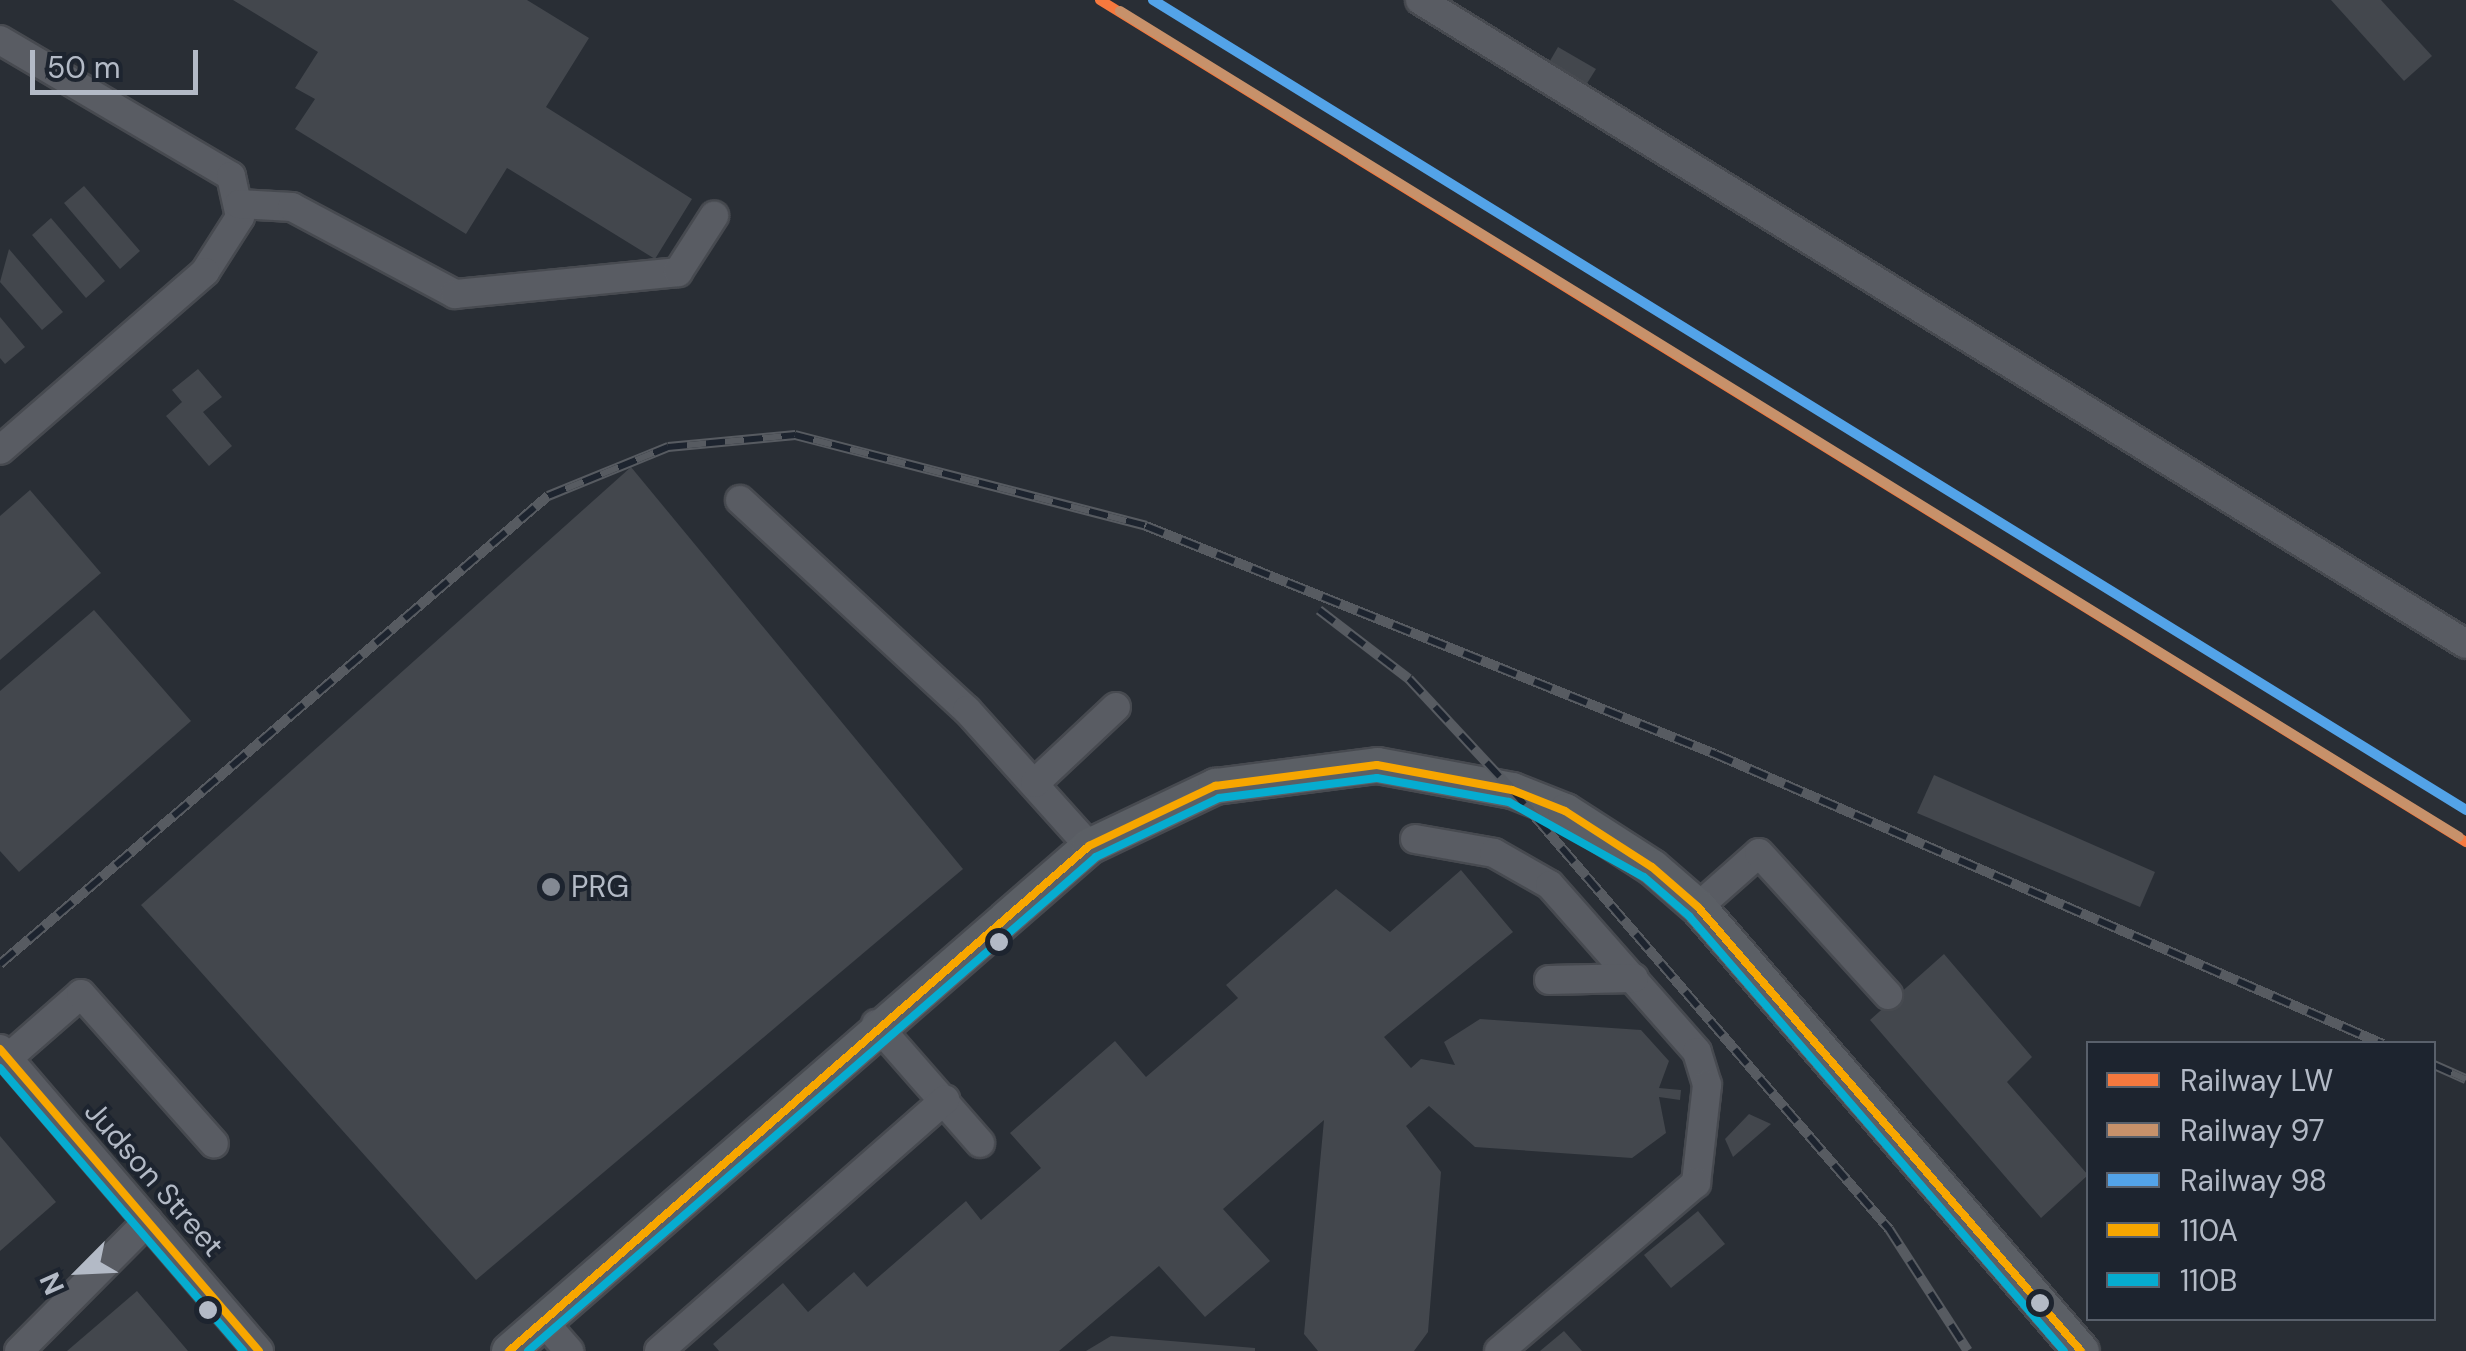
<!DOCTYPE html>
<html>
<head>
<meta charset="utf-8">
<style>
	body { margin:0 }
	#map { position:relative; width:2466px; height:1351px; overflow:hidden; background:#292e35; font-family:"DM Sans",sans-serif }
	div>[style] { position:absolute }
	.building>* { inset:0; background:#43474d }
	.roads { filter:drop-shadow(2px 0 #474a50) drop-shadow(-2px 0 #474a50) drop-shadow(0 2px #474a50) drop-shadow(0 -2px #474a50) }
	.minor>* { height:28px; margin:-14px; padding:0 14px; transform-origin:14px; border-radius:14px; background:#595c63 }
	.major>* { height:35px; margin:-17.5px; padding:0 17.5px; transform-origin:17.5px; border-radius:17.5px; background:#5b5f65 }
	.rail>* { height:10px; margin-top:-5px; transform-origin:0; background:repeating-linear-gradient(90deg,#1d242f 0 19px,#575b61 0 38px); box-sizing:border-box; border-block:2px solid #575b61 }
	.bus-1>* { height:8px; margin:-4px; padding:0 4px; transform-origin:4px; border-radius:4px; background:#f7a600 }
	.bus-2>* { height:8px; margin:-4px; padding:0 4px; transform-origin:4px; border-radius:4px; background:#06acd0 }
	.rail-1>* { height:10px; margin:-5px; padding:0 5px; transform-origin:5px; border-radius:5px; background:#f6793e }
	.rail-2>* { height:10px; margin:-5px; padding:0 5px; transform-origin:5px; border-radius:5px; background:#c7916a }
	.rail-3>* { height:10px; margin:-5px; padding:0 5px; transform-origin:5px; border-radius:5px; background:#53a3e8 }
	.dots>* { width:28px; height:28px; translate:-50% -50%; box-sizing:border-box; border:5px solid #1d242f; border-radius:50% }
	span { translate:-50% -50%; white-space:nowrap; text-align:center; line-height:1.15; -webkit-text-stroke:8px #1d242f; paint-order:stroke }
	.poi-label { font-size:30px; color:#b3bac6 }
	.left { translate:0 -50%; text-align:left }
	.street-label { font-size:30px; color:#b3bac6 }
	.legend { position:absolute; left:2086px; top:1041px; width:350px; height:280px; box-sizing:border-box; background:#1d242f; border:2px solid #59606b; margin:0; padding:12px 18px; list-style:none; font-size:30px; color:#b3bac6 }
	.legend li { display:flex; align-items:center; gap:20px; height:50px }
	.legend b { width:50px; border:2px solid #59606b }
	.north { position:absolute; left:30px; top:1221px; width:100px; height:100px; -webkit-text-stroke:8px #1d242f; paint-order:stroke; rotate:246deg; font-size:28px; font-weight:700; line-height:40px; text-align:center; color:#b3bac6 }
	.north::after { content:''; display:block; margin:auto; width:35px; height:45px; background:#b3bac6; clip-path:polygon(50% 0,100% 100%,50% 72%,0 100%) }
	.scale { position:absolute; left:30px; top:50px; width:168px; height:45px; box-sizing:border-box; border:5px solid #b3bac6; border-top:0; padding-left:12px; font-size:30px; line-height:35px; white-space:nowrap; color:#b3bac6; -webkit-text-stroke:8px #1d242f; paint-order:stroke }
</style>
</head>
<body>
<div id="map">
	<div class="building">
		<div style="clip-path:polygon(233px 0,527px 0,589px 38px,546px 107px,692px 199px,655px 259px,507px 168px,466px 234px,295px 129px,315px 99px,295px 88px,318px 52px)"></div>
		<div style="clip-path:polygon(2331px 0,2381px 0,2432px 56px,2404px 81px)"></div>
		<div style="clip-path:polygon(1558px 47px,1596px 69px,1581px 93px,1544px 71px)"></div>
		<div style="clip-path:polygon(84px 186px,140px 251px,120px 269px,64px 203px)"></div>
		<div style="clip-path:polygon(51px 218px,105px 281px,86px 298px,32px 235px)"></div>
		<div style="clip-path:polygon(9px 249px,63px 312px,42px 330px,0 282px)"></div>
		<div style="clip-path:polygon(0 317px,25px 347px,5px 364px,0 358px)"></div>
		<div style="clip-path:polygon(198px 369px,222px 397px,203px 412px,232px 446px,209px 466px,166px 416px,182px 402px,172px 390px)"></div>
		<div style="clip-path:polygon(631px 467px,963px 869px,476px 1280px,141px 905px)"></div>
		<div style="clip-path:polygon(30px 490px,101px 573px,0 660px,0 516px)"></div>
		<div style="clip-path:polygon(94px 610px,191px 721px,19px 872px,0 851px,0 691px)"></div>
		<div style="clip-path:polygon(1934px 775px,2155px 872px,2140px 907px,1917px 813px)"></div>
		<div style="clip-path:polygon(1461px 870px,1513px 932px,1384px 1037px,1411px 1068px,1421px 1059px,1455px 1065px,1444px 1042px,1480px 1019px,1641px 1030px,1669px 1061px,1659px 1088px,1681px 1090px,1680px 1100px,1659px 1097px,1666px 1133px,1632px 1158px,1475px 1147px,1429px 1106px,1406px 1126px,1441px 1172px,1428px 1332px,1414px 1351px,1318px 1351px,1304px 1334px,1324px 1120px,1223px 1209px,1270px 1261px,1205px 1317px,1159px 1266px,1059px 1351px,719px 1351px,713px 1344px,783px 1283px,808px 1312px,854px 1272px,867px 1287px,966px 1201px,981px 1220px,1041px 1168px,1010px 1133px,1115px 1041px,1146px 1077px,1238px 998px,1226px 985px,1336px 889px,1390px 932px)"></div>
		<div style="clip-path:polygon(1944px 954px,2032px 1057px,2007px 1082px,2088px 1175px,2041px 1218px,1870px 1020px)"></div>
		<div style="clip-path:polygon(1749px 1114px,1771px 1124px,1733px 1157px,1725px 1139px)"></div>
		<div style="clip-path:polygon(0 1136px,56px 1202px,0 1251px)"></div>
		<div style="clip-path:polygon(1698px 1211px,1725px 1244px,1671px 1288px,1644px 1255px)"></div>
		<div style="clip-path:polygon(137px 1291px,188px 1351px,67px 1351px)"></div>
		<div style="clip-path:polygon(1564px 1331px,1582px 1351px,1540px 1351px)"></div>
		<div style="clip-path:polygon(1111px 1336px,1255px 1348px,1255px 1351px,1086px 1351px)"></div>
	</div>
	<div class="roads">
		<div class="minor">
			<div style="left:1420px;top:0;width:1228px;rotate:31.62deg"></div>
			<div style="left:0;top:40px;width:268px;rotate:30.5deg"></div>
			<div style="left:231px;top:176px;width:42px;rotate:77.6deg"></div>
			<div style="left:240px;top:217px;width:65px;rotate:122.5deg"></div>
			<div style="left:205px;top:272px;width:271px;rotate:139deg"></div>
			<div style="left:239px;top:204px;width:53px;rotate:3.2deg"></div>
			<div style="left:292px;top:207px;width:185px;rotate:28.1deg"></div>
			<div style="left:455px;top:294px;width:224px;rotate:-5.6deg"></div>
			<div style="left:678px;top:272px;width:67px;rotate:-57.3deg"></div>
			<div style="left:740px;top:500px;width:309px;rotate:42.8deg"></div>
			<div style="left:967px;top:710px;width:183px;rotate:48.1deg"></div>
			<div style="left:1035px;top:783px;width:111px;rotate:-43.2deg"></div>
			<div style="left:1415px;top:839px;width:80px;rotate:10deg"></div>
			<div style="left:1494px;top:853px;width:64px;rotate:29.7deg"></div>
			<div style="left:1550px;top:885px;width:222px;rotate:48.6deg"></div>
			<div style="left:1697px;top:1052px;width:34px;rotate:73deg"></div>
			<div style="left:1707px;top:1085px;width:99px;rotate:96.4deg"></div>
			<div style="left:1696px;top:1183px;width:259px;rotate:139.5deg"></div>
			<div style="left:1698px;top:907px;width:81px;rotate:-41.5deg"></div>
			<div style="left:1759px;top:853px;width:192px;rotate:47.7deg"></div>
			<div style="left:1549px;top:980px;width:85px;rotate:-1.3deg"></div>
			<div style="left:876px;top:1024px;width:158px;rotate:48.8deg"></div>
			<div style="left:0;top:1049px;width:398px;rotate:49.4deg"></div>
			<div style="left:8px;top:1058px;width:97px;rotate:-41.2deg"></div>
			<div style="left:81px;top:994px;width:200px;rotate:48.4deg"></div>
			<div style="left:543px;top:1321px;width:40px;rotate:49deg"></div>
			<div style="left:19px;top:1351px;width:183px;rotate:-45.2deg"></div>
			<div style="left:659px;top:1351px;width:381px;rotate:-41.3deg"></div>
		</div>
		<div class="major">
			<div style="left:509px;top:1351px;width:769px;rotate:-41.05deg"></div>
			<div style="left:1089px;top:846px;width:140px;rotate:-25.5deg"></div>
			<div style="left:1215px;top:786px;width:163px;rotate:-7.4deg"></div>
			<div style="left:1377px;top:765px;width:137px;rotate:10.5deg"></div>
			<div style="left:1512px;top:790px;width:57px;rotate:21.6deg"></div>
			<div style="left:1565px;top:811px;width:103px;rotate:32.8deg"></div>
			<div style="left:1652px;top:867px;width:61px;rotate:41deg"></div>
			<div style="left:1698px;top:907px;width:586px;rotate:49.22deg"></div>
		</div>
	</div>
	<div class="rail">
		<div style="left:1319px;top:610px;width:113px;rotate:37.5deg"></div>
		<div style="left:1409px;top:679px;width:151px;rotate:47.1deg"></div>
		<div style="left:1512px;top:790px;width:579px;rotate:49.35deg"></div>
		<div style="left:1889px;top:1229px;width:145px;rotate:57.1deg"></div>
		<div style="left:0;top:964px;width:721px;rotate:-40.5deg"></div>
		<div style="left:548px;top:496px;width:130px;rotate:-22.2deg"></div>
		<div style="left:668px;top:447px;width:128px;rotate:-5.4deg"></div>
		<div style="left:795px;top:435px;width:363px;rotate:14.5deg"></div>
		<div style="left:1146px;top:526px;width:613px;rotate:21.84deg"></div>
		<div style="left:1715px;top:754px;width:728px;rotate:23.47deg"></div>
		<div style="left:2434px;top:1065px;width:35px;rotate:24deg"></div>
	</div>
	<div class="bus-1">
		<div style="left:0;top:1049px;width:398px;rotate:49.4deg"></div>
		<div style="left:509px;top:1351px;width:769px;rotate:-41.05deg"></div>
		<div style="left:1089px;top:846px;width:140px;rotate:-25.5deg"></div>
		<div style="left:1215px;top:786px;width:163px;rotate:-7.4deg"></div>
		<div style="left:1377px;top:765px;width:137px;rotate:10.5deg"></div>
		<div style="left:1512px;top:790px;width:57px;rotate:21.6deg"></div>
		<div style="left:1565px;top:811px;width:103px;rotate:32.8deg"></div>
		<div style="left:1652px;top:867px;width:61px;rotate:41deg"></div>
		<div style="left:1698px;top:907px;width:586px;rotate:49.22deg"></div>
	</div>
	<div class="bus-2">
		<div style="left:0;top:1068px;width:373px;rotate:49.3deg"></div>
		<div style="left:528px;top:1351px;width:753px;rotate:-41.01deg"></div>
		<div style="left:1096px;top:857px;width:136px;rotate:-25.6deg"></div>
		<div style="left:1219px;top:798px;width:159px;rotate:-7.2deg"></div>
		<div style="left:1377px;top:778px;width:134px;rotate:10.3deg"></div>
		<div style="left:1509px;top:802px;width:154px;rotate:29.1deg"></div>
		<div style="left:1644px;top:877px;width:60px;rotate:40.9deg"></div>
		<div style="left:1689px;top:916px;width:574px;rotate:49.24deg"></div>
	</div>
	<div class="rail-1">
		<div style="left:1100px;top:0;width:1605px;rotate:31.65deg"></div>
	</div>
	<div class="rail-2">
		<div style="left:1120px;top:11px;width:1573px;rotate:31.67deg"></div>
	</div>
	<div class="rail-3">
		<div style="left:1153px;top:0;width:1543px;rotate:31.67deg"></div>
	</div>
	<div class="dots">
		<div style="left:551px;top:887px;background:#838993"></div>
		<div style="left:999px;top:942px;background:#b3bac6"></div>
		<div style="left:2040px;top:1303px;background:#b3bac6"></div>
		<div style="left:208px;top:1310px;background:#b3bac6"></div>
	</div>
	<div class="poi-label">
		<span class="left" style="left:571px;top:887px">PRG</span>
	</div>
	<div class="street-label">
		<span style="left:154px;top:1179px;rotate:49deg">Judson Street</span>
	</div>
	<ul class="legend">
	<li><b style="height:12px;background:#f6793e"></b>Railway LW</li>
	<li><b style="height:12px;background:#c7916a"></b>Railway 97</li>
	<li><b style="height:12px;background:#53a3e8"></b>Railway 98</li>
	<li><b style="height:12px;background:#f7a600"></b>110A</li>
	<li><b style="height:12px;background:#06acd0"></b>110B</li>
	</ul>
	<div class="north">N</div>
	<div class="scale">50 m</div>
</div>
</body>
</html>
